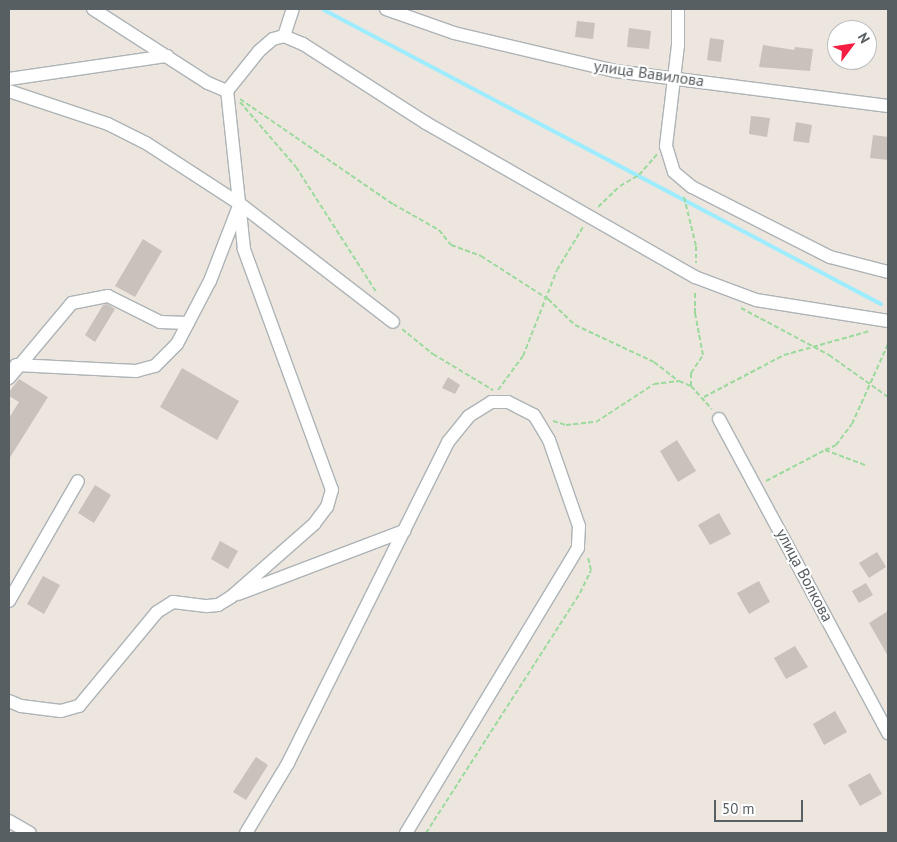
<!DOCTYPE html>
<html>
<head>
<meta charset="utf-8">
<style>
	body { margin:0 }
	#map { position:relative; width:897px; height:842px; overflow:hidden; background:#ede6df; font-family:"PT Sans",sans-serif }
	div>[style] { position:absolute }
	.stream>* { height:4px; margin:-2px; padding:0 2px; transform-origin:2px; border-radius:2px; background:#9decff }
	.building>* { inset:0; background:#c8c1bc }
	.path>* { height:2px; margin-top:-1px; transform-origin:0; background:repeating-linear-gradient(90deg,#9bda9c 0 5px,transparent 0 7.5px) }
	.roads { filter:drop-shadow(1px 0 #adb3b6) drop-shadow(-1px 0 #adb3b6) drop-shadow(0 1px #adb3b6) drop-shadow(0 -1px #adb3b6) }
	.minor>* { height:12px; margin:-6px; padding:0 6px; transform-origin:6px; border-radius:6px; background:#fff }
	span { translate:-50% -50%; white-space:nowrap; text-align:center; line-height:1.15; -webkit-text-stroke:4px #fff; paint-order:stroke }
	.street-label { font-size:16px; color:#585f62 }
	.frame { position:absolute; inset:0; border:10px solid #585f62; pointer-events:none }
	.north { position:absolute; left:827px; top:20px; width:50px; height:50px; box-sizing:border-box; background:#fff; border:1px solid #bcbfc0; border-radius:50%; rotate:59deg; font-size:14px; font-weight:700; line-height:20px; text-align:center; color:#585f62 }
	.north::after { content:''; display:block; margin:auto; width:18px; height:22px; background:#f51d41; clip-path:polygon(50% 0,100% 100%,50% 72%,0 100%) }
	.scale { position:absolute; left:714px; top:800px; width:89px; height:22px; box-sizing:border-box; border:2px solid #585f62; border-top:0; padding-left:6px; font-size:15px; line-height:18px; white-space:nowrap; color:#585f62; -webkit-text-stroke:4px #fff; paint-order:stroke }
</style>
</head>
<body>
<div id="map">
	<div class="stream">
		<div style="left:324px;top:10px;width:630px;rotate:27.83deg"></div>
	</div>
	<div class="building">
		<div style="clip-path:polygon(577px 21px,595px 23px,593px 39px,575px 37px)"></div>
		<div style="clip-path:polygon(629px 28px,651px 31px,649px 49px,627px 47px)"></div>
		<div style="clip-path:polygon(710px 38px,724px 40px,721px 62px,707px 60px)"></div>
		<div style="clip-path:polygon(763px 45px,794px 50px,795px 47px,813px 49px,810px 71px,759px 67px)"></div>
		<div style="clip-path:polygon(751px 116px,770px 118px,767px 137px,749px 134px)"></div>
		<div style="clip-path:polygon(796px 122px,812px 125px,809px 143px,793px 141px)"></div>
		<div style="clip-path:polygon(873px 135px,888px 137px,888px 160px,870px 158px)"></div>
		<div style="clip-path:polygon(143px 239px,162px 251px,135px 297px,115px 286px)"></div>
		<div style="clip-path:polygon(107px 304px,115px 309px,95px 342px,85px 335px,103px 305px)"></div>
		<div style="clip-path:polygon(182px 368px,239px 401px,217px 440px,160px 407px)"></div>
		<div style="clip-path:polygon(448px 377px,460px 385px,455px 394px,442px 388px)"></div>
		<div style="clip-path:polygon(19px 379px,48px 397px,9px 459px,9px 418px,19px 402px,9px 396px,9px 392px)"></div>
		<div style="clip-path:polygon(677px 440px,696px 471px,678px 482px,660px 451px)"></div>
		<div style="clip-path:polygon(95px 485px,111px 495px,94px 523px,78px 513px)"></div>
		<div style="clip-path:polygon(719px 513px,731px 534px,710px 545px,698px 525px)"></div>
		<div style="clip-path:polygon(220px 541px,238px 551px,228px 569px,211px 559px)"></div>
		<div style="clip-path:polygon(877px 552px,886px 567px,869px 578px,859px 563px)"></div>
		<div style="clip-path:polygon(43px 576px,60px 585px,44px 614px,27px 604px)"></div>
		<div style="clip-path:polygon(759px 581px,770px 602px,749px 614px,737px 593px)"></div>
		<div style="clip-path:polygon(866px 583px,873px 595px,859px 603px,852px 591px)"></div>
		<div style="clip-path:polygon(888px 611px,888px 656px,869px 623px)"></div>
		<div style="clip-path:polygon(795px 646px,808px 667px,786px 679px,774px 658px)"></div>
		<div style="clip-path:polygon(835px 711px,847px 732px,824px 745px,813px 724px)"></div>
		<div style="clip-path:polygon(256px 757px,268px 765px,246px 800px,233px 792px)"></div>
		<div style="clip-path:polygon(870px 773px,882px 794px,860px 806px,848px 785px)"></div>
	</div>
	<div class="path">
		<div style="left:240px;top:99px;width:186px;rotate:34.5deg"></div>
		<div style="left:393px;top:204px;width:53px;rotate:29.5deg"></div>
		<div style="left:439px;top:230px;width:19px;rotate:51deg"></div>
		<div style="left:451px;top:245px;width:32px;rotate:20deg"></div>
		<div style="left:481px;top:256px;width:80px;rotate:32.7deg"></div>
		<div style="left:548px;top:299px;width:37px;rotate:44deg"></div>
		<div style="left:575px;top:325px;width:87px;rotate:25.1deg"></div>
		<div style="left:654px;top:362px;width:31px;rotate:38deg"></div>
		<div style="left:240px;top:102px;width:86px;rotate:49.3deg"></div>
		<div style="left:296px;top:167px;width:150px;rotate:57.3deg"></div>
		<div style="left:684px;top:197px;width:50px;rotate:76.2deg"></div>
		<div style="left:696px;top:246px;width:17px;rotate:90deg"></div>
		<div style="left:598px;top:207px;width:30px;rotate:-44deg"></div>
		<div style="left:620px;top:186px;width:22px;rotate:-30deg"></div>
		<div style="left:639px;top:175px;width:28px;rotate:-49deg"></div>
		<div style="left:741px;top:308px;width:100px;rotate:28.1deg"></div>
		<div style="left:829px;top:355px;width:72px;rotate:35.4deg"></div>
		<div style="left:402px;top:329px;width:40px;rotate:39deg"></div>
		<div style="left:433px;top:354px;width:70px;rotate:31deg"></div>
		<div style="left:691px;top:386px;width:13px;rotate:-90deg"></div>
		<div style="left:691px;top:373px;width:22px;rotate:-56deg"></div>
		<div style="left:703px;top:355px;width:43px;rotate:-100.8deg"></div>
		<div style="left:695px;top:313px;width:22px;rotate:-90deg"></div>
		<div style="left:498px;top:390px;width:42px;rotate:-53.7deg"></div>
		<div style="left:523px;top:356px;width:92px;rotate:-68.4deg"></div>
		<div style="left:557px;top:270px;width:50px;rotate:-58.8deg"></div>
		<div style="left:704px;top:397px;width:90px;rotate:-27.7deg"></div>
		<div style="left:784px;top:355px;width:89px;rotate:-15.6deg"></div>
		<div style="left:553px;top:421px;width:14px;rotate:17deg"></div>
		<div style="left:566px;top:425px;width:30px;rotate:-6deg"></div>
		<div style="left:596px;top:422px;width:69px;rotate:-33.2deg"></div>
		<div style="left:654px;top:384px;width:25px;rotate:-7deg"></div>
		<div style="left:679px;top:381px;width:13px;rotate:23deg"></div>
		<div style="left:691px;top:386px;width:31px;rotate:48deg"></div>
		<div style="left:825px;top:450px;width:12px;rotate:-24deg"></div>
		<div style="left:836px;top:445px;width:26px;rotate:-53deg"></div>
		<div style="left:852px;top:424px;width:88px;rotate:-65.8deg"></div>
		<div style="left:766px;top:481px;width:67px;rotate:-27.7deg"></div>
		<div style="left:825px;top:450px;width:43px;rotate:20.6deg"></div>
		<div style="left:426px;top:833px;width:285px;rotate:-57.3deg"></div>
		<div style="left:580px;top:593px;width:25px;rotate:-64deg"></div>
		<div style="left:591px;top:570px;width:13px;rotate:-103deg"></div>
	</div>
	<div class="roads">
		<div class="minor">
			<div style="left:93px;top:9px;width:137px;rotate:32.8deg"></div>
			<div style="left:208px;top:83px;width:21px;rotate:23deg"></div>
			<div style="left:386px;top:9px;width:72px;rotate:19.4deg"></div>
			<div style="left:454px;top:33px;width:165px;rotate:13.3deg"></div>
			<div style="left:615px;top:71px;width:275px;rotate:7.3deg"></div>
			<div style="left:678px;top:9px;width:36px;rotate:90deg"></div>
			<div style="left:678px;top:45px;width:102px;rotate:96.8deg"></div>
			<div style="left:666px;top:146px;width:27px;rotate:73deg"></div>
			<div style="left:674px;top:172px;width:23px;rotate:40deg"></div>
			<div style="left:692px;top:187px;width:155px;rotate:26.9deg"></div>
			<div style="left:830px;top:257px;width:60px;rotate:14.5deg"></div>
			<div style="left:284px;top:36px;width:28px;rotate:-72deg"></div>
			<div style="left:9px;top:79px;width:160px;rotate:-8.3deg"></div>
			<div style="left:9px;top:91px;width:104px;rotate:18.4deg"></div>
			<div style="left:108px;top:124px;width:42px;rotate:26.6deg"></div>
			<div style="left:146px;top:143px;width:112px;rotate:33deg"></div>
			<div style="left:240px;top:204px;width:193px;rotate:37.6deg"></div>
			<div style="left:16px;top:365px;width:120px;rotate:2.9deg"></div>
			<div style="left:136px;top:371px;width:20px;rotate:-15deg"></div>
			<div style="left:155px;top:366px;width:31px;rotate:-45deg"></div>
			<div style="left:177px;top:344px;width:71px;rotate:-62.4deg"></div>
			<div style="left:210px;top:281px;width:80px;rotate:-68.9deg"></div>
			<div style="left:9px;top:378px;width:98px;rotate:-50deg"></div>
			<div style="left:72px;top:303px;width:37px;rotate:-11deg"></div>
			<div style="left:108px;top:296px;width:58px;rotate:26.6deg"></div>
			<div style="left:160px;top:322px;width:28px;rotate:2deg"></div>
			<div style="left:719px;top:419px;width:357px;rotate:61.7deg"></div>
			<div style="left:238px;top:594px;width:178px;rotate:-20.8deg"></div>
			<div style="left:9px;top:601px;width:138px;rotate:-60.1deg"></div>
			<div style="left:9px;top:701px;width:13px;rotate:23deg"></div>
			<div style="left:21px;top:706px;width:40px;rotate:7.1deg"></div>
			<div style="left:61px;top:711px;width:19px;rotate:-16deg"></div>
			<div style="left:79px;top:706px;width:122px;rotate:-50.3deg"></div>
			<div style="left:157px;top:612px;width:19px;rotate:-32deg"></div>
			<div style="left:173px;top:602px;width:34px;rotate:7deg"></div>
			<div style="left:207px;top:606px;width:11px;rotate:-5deg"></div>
			<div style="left:218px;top:605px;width:15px;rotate:-32deg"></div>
			<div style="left:231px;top:597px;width:111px;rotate:-41.3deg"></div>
			<div style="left:314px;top:524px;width:21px;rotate:-53deg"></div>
			<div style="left:327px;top:507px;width:18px;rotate:-74deg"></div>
			<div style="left:332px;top:490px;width:257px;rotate:-110.1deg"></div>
			<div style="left:244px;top:249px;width:159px;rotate:-96.1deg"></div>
			<div style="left:227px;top:91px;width:51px;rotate:-51.3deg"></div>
			<div style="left:259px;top:51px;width:18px;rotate:-41deg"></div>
			<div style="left:273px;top:39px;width:11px;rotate:-15deg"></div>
			<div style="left:284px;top:36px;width:21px;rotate:23deg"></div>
			<div style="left:303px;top:44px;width:146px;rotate:32.7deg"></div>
			<div style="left:426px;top:123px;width:310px;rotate:29.8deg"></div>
			<div style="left:695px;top:277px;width:65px;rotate:20.7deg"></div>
			<div style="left:756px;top:300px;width:134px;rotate:9deg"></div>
			<div style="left:9px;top:821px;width:24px;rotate:30deg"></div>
			<div style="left:246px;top:833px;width:82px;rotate:-59deg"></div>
			<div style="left:288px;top:763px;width:359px;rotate:-63.5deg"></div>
			<div style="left:448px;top:442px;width:33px;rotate:-51deg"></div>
			<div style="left:469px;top:416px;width:26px;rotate:-32deg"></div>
			<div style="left:491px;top:402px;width:17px"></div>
			<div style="left:508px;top:402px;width:29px;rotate:27deg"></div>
			<div style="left:534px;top:415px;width:29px;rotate:59deg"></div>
			<div style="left:549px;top:440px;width:91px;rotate:70.8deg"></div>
			<div style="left:579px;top:526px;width:22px;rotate:93deg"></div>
			<div style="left:578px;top:548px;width:333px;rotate:121.1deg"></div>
		</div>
	</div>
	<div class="street-label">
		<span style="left:649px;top:73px;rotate:8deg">улица Вавилова</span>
		<span style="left:805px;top:575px;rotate:62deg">улица Волкова</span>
	</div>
	<div class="frame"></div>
	<div class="north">N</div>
	<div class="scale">50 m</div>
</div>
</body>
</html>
